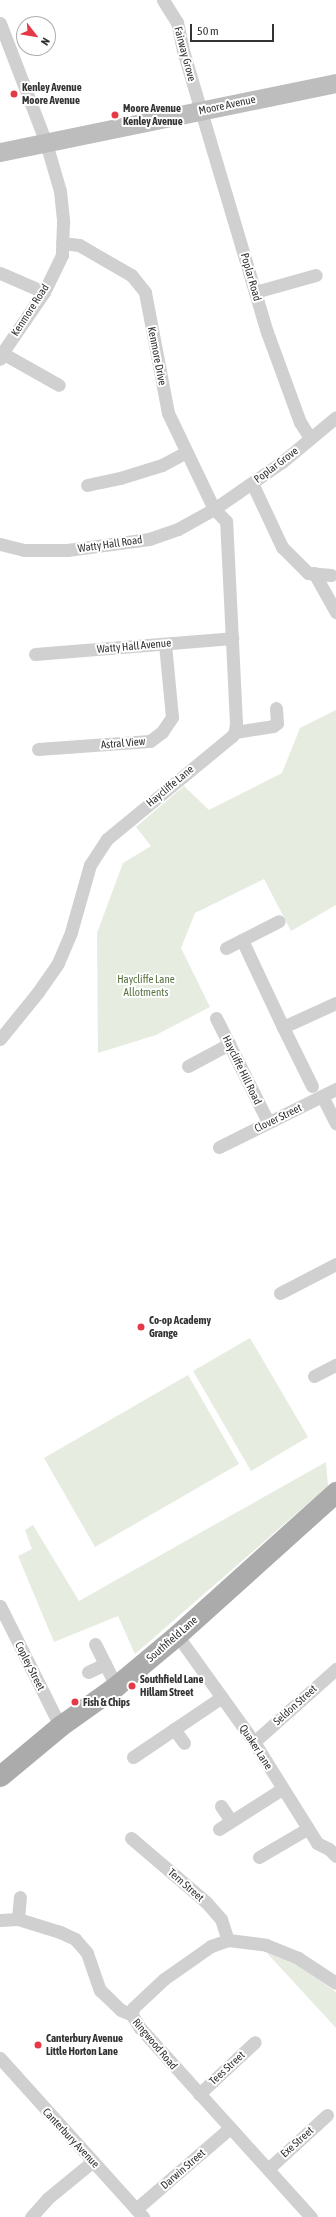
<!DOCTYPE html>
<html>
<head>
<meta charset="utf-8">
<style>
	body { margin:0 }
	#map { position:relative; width:336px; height:2217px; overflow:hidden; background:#fff; font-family:"Asap Condensed",sans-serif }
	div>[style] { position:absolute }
	.green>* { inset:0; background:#e6ecdf }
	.street>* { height:13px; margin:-6.5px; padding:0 6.5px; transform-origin:6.5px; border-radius:6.5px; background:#d0d0d0 }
	.secondary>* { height:19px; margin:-9.5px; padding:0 9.5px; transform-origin:9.5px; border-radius:9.5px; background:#bdbdbd }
	.primary>* { height:21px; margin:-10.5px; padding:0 10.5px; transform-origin:10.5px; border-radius:10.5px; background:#ababab }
	.dots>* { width:11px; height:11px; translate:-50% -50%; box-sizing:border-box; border:2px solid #fff; border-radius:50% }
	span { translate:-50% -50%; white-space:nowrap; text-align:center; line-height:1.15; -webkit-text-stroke:4px #fff; paint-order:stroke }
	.street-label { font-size:11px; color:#333 }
	.poi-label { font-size:11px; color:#333; font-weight:700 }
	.left { translate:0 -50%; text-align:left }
	.park-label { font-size:11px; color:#56703f }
	.north { position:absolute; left:16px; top:16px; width:40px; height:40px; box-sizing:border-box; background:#fff; border:1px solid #adadad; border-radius:50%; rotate:121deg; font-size:11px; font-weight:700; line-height:16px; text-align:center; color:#333 }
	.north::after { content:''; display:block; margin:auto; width:14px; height:18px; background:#e63946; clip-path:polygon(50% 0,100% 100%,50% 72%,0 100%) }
	.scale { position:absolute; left:190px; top:24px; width:84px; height:18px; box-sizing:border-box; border:2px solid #333; border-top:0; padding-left:5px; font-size:12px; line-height:14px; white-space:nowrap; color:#333; -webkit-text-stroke:3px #fff; paint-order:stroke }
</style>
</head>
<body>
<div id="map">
	<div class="green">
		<div style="clip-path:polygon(336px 710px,336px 905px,291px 931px,264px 879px,195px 913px,181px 948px,210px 1007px,156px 1035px,98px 1053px,97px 933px,123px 863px,151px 846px,136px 827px,184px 786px,209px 810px,282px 773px,300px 728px)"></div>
		<div style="clip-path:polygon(250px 1338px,308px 1437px,251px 1471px,193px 1371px)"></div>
		<div style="clip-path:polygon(188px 1375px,239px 1464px,95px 1547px,44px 1458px)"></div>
		<div style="clip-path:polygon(326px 1462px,328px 1486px,135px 1654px,118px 1616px,54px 1642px,18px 1556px,32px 1549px,25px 1530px,33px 1525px,79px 1601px)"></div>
		<div style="clip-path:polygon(267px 1953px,299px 1966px,336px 1992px,336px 2028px)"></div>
	</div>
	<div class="street">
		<div style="left:163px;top:0;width:26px;rotate:58deg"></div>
		<div style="left:177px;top:22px;width:33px;rotate:78deg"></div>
		<div style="left:184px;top:54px;width:290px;rotate:73.4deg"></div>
		<div style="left:267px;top:332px;width:96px;rotate:69.9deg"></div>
		<div style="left:300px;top:422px;width:19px;rotate:58deg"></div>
		<div style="left:0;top:23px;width:129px;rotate:69deg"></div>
		<div style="left:46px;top:143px;width:50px;rotate:73.7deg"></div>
		<div style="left:60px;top:191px;width:31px;rotate:84deg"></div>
		<div style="left:63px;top:222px;width:33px;rotate:92deg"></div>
		<div style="left:62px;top:255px;width:41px;rotate:115.9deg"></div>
		<div style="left:44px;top:292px;width:74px;rotate:124.5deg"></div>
		<div style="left:2px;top:353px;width:6px;rotate:108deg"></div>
		<div style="left:0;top:273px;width:48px;rotate:23.4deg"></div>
		<div style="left:255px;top:292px;width:63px;rotate:-15.6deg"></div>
		<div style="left:2px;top:353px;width:65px;rotate:29.3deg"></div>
		<div style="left:252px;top:483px;width:71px;rotate:64.9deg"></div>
		<div style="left:282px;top:547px;width:37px;rotate:45deg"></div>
		<div style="left:308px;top:573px;width:23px;rotate:5deg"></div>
		<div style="left:87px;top:485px;width:34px;rotate:-12deg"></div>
		<div style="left:120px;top:478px;width:44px;rotate:-17.2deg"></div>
		<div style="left:162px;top:465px;width:27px;rotate:-28deg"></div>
		<div style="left:0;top:544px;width:25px;rotate:14deg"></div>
		<div style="left:24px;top:550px;width:43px"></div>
		<div style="left:67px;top:550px;width:83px;rotate:-7.6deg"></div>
		<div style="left:149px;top:539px;width:31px;rotate:-19deg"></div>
		<div style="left:178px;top:529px;width:41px;rotate:-29.1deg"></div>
		<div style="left:214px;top:509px;width:83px;rotate:-34.7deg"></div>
		<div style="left:282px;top:462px;width:70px;rotate:-39.8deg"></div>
		<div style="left:314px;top:573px;width:45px;rotate:60.6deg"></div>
		<div style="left:35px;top:654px;width:198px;rotate:-4.6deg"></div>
		<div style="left:235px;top:732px;width:38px;rotate:-9deg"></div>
		<div style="left:273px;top:726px;width:5px;rotate:-37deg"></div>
		<div style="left:277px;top:723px;width:15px;rotate:-94deg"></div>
		<div style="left:38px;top:749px;width:112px;rotate:-4.1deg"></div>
		<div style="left:150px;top:741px;width:15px;rotate:-37deg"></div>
		<div style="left:162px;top:732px;width:18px;rotate:-56deg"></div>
		<div style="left:172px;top:717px;width:73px;rotate:-95.5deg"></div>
		<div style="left:242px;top:940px;width:96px;rotate:64.8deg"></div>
		<div style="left:226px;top:948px;width:59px;rotate:-27deg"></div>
		<div style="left:216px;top:1018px;width:116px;rotate:63.4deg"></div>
		<div style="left:0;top:1039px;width:60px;rotate:-51deg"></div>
		<div style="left:38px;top:992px;width:35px;rotate:-55deg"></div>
		<div style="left:58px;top:963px;width:34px;rotate:-67deg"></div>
		<div style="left:71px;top:932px;width:70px;rotate:-74.2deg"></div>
		<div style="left:90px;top:865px;width:31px;rotate:-57deg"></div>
		<div style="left:107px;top:839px;width:162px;rotate:-39.5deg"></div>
		<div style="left:232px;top:736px;width:5px;rotate:-53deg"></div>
		<div style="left:235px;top:732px;width:9px;rotate:-84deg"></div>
		<div style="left:236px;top:723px;width:202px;rotate:-92.8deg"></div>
		<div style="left:226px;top:521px;width:17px;rotate:-135deg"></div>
		<div style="left:214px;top:509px;width:106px;rotate:-115.6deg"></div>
		<div style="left:168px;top:413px;width:123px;rotate:-100.8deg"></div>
		<div style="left:145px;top:292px;width:22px;rotate:-129deg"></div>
		<div style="left:131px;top:275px;width:60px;rotate:-150deg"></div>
		<div style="left:79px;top:245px;width:17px;rotate:-173deg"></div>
		<div style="left:188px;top:1066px;width:47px;rotate:-28.2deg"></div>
		<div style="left:312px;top:1086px;width:66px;rotate:-116.2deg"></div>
		<div style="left:283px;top:1027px;width:58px;rotate:-24.4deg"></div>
		<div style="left:322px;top:1096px;width:31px;rotate:63deg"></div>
		<div style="left:219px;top:1147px;width:131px;rotate:-26.4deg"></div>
		<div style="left:280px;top:1293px;width:63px;rotate:-27.4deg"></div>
		<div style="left:314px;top:1376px;width:25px;rotate:-27deg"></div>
		<div style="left:0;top:1606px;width:134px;rotate:63.4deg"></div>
		<div style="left:177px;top:1635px;width:132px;rotate:54.3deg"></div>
		<div style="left:254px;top:1742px;width:119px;rotate:58deg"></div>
		<div style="left:317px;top:1843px;width:13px;rotate:27deg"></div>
		<div style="left:329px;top:1849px;width:10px;rotate:45deg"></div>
		<div style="left:95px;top:1644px;width:47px;rotate:63.4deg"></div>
		<div style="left:88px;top:1672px;width:19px;rotate:-25deg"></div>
		<div style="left:174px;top:1729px;width:17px;rotate:54deg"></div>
		<div style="left:254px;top:1742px;width:110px;rotate:-41.7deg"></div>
		<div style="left:133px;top:1757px;width:107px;rotate:-34deg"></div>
		<div style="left:221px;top:1806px;width:18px;rotate:56deg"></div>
		<div style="left:219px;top:1829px;width:75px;rotate:-32.4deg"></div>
		<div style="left:131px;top:1838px;width:99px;rotate:40.5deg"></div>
		<div style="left:206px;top:1902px;width:23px;rotate:49deg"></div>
		<div style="left:221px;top:1919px;width:22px;rotate:72deg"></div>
		<div style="left:259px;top:1857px;width:56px;rotate:-30.3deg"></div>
		<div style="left:18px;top:1919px;width:22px;rotate:-85deg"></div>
		<div style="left:0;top:1920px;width:18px;rotate:-3deg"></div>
		<div style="left:18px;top:1919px;width:44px;rotate:17.2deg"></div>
		<div style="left:60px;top:1932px;width:17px;rotate:25deg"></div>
		<div style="left:75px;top:1939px;width:18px;rotate:49deg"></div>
		<div style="left:87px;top:1953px;width:39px;rotate:71deg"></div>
		<div style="left:100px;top:1990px;width:29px;rotate:44deg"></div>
		<div style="left:121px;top:2010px;width:12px;rotate:24deg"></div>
		<div style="left:0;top:2058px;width:214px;rotate:48deg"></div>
		<div style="left:199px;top:2094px;width:76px;rotate:-42.9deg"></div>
		<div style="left:268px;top:2169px;width:80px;rotate:-42.5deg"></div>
		<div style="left:136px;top:2209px;width:124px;rotate:-40.8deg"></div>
		<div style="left:31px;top:2217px;width:25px;rotate:-48deg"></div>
		<div style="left:48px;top:2198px;width:58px;rotate:-39.4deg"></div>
		<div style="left:311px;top:2217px;width:255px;rotate:-132.1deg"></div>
		<div style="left:140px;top:2028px;width:15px;rotate:-122deg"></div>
		<div style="left:132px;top:2015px;width:7px;rotate:-82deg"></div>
		<div style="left:133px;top:2008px;width:42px;rotate:-43.1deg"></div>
		<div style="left:164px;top:1979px;width:57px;rotate:-35.1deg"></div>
		<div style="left:211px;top:1946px;width:18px;rotate:-19deg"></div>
		<div style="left:228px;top:1940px;width:38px;rotate:7deg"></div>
		<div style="left:266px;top:1945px;width:35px;rotate:22deg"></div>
		<div style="left:298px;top:1958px;width:45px;rotate:33.3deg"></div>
	</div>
	<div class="secondary">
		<div style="left:0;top:152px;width:343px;rotate:-11.6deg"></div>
	</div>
	<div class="primary">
		<div style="left:0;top:1776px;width:78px;rotate:-39.8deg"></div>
		<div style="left:60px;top:1726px;width:69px;rotate:-35.5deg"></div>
		<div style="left:116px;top:1686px;width:80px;rotate:-39.9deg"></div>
		<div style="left:177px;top:1635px;width:214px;rotate:-42deg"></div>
	</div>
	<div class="dots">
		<div style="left:14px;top:94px;background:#e63946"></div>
		<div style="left:115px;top:115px;background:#e63946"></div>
		<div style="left:141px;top:1327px;background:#e63946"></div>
		<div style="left:132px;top:1686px;background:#e63946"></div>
		<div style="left:75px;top:1702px;background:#e63946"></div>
		<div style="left:38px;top:2045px;background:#e63946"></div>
	</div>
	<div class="street-label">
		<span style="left:185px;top:54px;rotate:75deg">Fairway Grove</span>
		<span style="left:227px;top:105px;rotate:-12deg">Moore Avenue</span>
		<span style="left:251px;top:277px;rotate:74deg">Poplar Road</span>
		<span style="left:30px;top:310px;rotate:-57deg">Kenmore Road</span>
		<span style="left:157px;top:356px;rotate:79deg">Kenmore Drive</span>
		<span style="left:276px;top:465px;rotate:-37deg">Poplar Grove</span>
		<span style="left:110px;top:544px;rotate:-8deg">Watty Hall Road</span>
		<span style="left:134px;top:646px;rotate:-5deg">Watty Hall Avenue</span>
		<span style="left:123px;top:743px;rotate:-5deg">Astral View</span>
		<span style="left:170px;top:786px;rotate:-40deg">Haycliffe Lane</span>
		<span style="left:242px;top:1070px;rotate:64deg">Haycliffe Hill Road</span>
		<span style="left:278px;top:1118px;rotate:-26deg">Clover Street</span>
		<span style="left:172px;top:1639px;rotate:-41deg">Southfield Lane</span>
		<span style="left:30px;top:1666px;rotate:63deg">Copley Street</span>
		<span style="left:295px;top:1705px;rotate:-42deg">Seldon Street</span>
		<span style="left:256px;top:1747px;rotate:57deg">Quaker Lane</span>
		<span style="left:186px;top:1885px;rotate:41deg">Tern Street</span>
		<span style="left:155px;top:2044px;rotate:50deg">Ringwood Road</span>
		<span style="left:227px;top:2068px;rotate:-43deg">Tees Street</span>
		<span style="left:71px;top:2138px;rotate:47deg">Canterbury Avenue</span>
		<span style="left:297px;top:2142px;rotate:-42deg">Exe Street</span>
		<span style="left:183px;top:2169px;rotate:-41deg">Darwin Street</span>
	</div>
	<div class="poi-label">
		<span class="left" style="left:22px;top:94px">Kenley Avenue<br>Moore Avenue</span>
		<span class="left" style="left:123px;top:115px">Moore Avenue<br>Kenley Avenue</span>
		<span class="left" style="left:149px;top:1327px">Co-op Academy<br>Grange</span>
		<span class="left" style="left:140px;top:1686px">Southfield Lane<br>Hillam Street</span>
		<span class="left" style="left:83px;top:1702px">Fish &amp; Chips</span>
		<span class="left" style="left:46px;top:2045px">Canterbury Avenue<br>Little Horton Lane</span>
	</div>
	<div class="park-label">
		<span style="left:146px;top:986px">Haycliffe Lane<br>Allotments</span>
	</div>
	<div class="north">N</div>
	<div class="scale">50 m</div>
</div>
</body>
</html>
